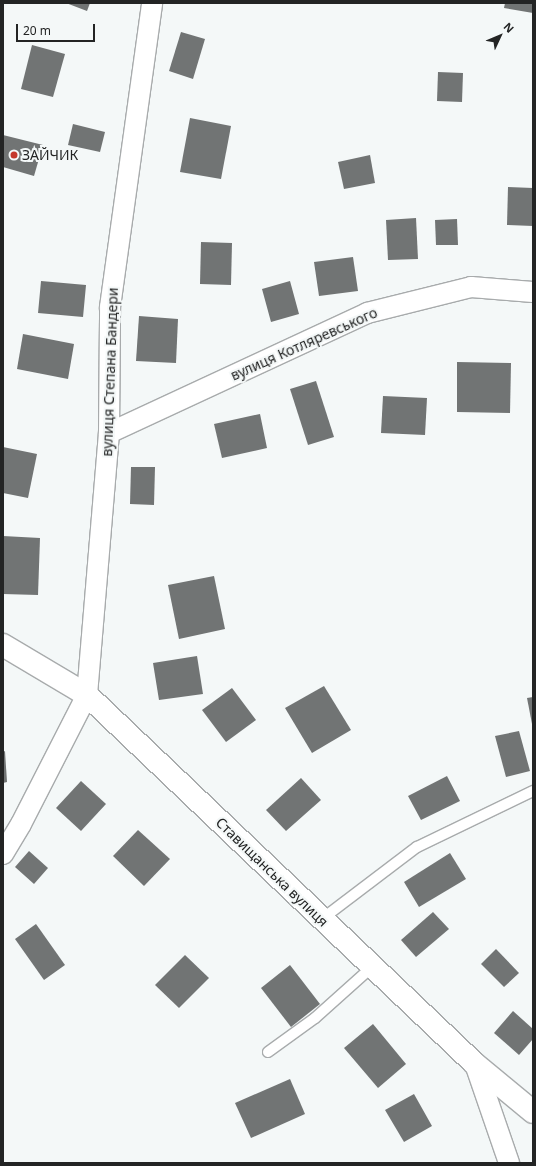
<!DOCTYPE html>
<html>
<head>
<meta charset="utf-8">
<style>
	body { margin:0 }
	#map { position:relative; width:536px; height:1166px; overflow:hidden; background:#f4f8f8; font-family:"Noto Sans",sans-serif }
	div>[style] { position:absolute }
	.building>* { inset:0; background:#717474 }
	.roads { filter:drop-shadow(1px 0 #a8abac) drop-shadow(-1px 0 #a8abac) drop-shadow(0 1px #a8abac) drop-shadow(0 -1px #a8abac) }
	.service>* { height:10px; margin:-5px; padding:0 5px; transform-origin:5px; border-radius:5px; background:#fff }
	.minor>* { height:20px; margin:-10px; padding:0 10px; transform-origin:10px; border-radius:10px; background:#fff }
	.tertiary>* { height:22px; margin:-11px; padding:0 11px; transform-origin:11px; border-radius:11px; background:#fff }
	.dots>* { width:11px; height:11px; translate:-50% -50%; box-sizing:border-box; border:2px solid #f4f8f8; border-radius:50% }
	span { translate:-50% -50%; white-space:nowrap; text-align:center; line-height:1.15; -webkit-text-stroke:4px #f4f8f8; paint-order:stroke }
	.poi-label { font-size:14px; color:#232424 }
	.left { translate:0 -50%; text-align:left }
	.street-label { font-size:14px; color:#232424 }
	.frame { position:absolute; inset:0; border:4px solid #232424; pointer-events:none }
	.north { position:absolute; left:480px; top:16px; width:40px; height:40px; -webkit-text-stroke:3px #f4f8f8; paint-order:stroke; rotate:46deg; font-size:11px; font-weight:700; line-height:16px; text-align:center; color:#232424 }
	.north::after { content:''; display:block; margin:auto; width:14px; height:18px; background:#232424; clip-path:polygon(50% 0,100% 100%,50% 72%,0 100%) }
	.scale { position:absolute; left:16px; top:24px; width:79px; height:18px; box-sizing:border-box; border:2px solid #232424; border-top:0; padding-left:5px; font-size:12px; line-height:14px; white-space:nowrap; color:#232424; -webkit-text-stroke:3px #f4f8f8; paint-order:stroke }
</style>
</head>
<body>
<div id="map">
	<div class="building">
		<div style="clip-path:polygon(66px 3px,90px 3px,87px 11px)"></div>
		<div style="clip-path:polygon(505px 3px,533px 3px,533px 13px,504px 8px)"></div>
		<div style="clip-path:polygon(181px 32px,205px 39px,193px 79px,169px 71px)"></div>
		<div style="clip-path:polygon(32px 45px,65px 54px,53px 97px,21px 89px)"></div>
		<div style="clip-path:polygon(438px 72px,463px 73px,462px 102px,437px 101px)"></div>
		<div style="clip-path:polygon(190px 118px,231px 126px,221px 179px,180px 172px)"></div>
		<div style="clip-path:polygon(73px 124px,105px 132px,100px 152px,68px 145px)"></div>
		<div style="clip-path:polygon(3px 135px,43px 145px,34px 176px,3px 167px)"></div>
		<div style="clip-path:polygon(370px 155px,375px 183px,344px 189px,338px 162px)"></div>
		<div style="clip-path:polygon(508px 187px,533px 188px,533px 226px,507px 225px)"></div>
		<div style="clip-path:polygon(416px 218px,418px 259px,388px 260px,386px 220px)"></div>
		<div style="clip-path:polygon(457px 219px,458px 245px,436px 245px,435px 220px)"></div>
		<div style="clip-path:polygon(201px 242px,232px 243px,231px 285px,200px 284px)"></div>
		<div style="clip-path:polygon(353px 257px,358px 291px,319px 296px,314px 262px)"></div>
		<div style="clip-path:polygon(41px 281px,86px 285px,83px 317px,38px 313px)"></div>
		<div style="clip-path:polygon(290px 281px,299px 314px,271px 322px,262px 289px)"></div>
		<div style="clip-path:polygon(139px 316px,178px 319px,176px 363px,136px 361px)"></div>
		<div style="clip-path:polygon(23px 334px,74px 344px,68px 379px,17px 369px)"></div>
		<div style="clip-path:polygon(457px 362px,511px 363px,510px 413px,457px 412px)"></div>
		<div style="clip-path:polygon(316px 381px,334px 437px,308px 445px,290px 389px)"></div>
		<div style="clip-path:polygon(383px 396px,427px 398px,425px 435px,381px 433px)"></div>
		<div style="clip-path:polygon(260px 414px,267px 448px,222px 458px,214px 424px)"></div>
		<div style="clip-path:polygon(3px 447px,37px 454px,28px 498px,3px 493px)"></div>
		<div style="clip-path:polygon(131px 467px,155px 467px,154px 505px,130px 504px)"></div>
		<div style="clip-path:polygon(3px 536px,40px 538px,38px 595px,3px 594px)"></div>
		<div style="clip-path:polygon(214px 576px,225px 629px,179px 639px,168px 585px)"></div>
		<div style="clip-path:polygon(197px 656px,203px 694px,159px 700px,153px 663px)"></div>
		<div style="clip-path:polygon(324px 686px,351px 730px,312px 753px,285px 708px)"></div>
		<div style="clip-path:polygon(232px 688px,256px 720px,226px 742px,202px 710px)"></div>
		<div style="clip-path:polygon(533px 697px,533px 724px,532px 724px,527px 698px)"></div>
		<div style="clip-path:polygon(519px 731px,530px 771px,506px 777px,495px 736px)"></div>
		<div style="clip-path:polygon(5px 751px,7px 782px,3px 783px,3px 752px)"></div>
		<div style="clip-path:polygon(447px 776px,460px 801px,421px 820px,408px 796px)"></div>
		<div style="clip-path:polygon(301px 778px,321px 800px,286px 831px,266px 810px)"></div>
		<div style="clip-path:polygon(81px 781px,106px 804px,81px 831px,56px 808px)"></div>
		<div style="clip-path:polygon(138px 830px,170px 859px,144px 886px,113px 856px)"></div>
		<div style="clip-path:polygon(29px 851px,48px 868px,34px 884px,15px 867px)"></div>
		<div style="clip-path:polygon(450px 853px,466px 879px,419px 907px,404px 882px)"></div>
		<div style="clip-path:polygon(433px 912px,449px 929px,416px 957px,401px 940px)"></div>
		<div style="clip-path:polygon(36px 924px,65px 965px,44px 980px,15px 939px)"></div>
		<div style="clip-path:polygon(496px 949px,519px 973px,504px 987px,481px 964px)"></div>
		<div style="clip-path:polygon(185px 955px,209px 978px,179px 1008px,155px 985px)"></div>
		<div style="clip-path:polygon(290px 965px,320px 1004px,291px 1027px,261px 988px)"></div>
		<div style="clip-path:polygon(513px 1011px,533px 1029px,533px 1039px,519px 1055px,494px 1033px)"></div>
		<div style="clip-path:polygon(373px 1024px,406px 1064px,378px 1088px,344px 1048px)"></div>
		<div style="clip-path:polygon(290px 1079px,305px 1114px,251px 1138px,235px 1103px)"></div>
		<div style="clip-path:polygon(414px 1094px,432px 1126px,404px 1142px,385px 1110px)"></div>
	</div>
	<div class="roads">
		<div class="service">
			<div style="left:322px;top:919px;width:119px;rotate:-37.2deg"></div>
			<div style="left:417px;top:847px;width:129px;rotate:-25.8deg"></div>
			<div style="left:268px;top:1052px;width:58px;rotate:-35.9deg"></div>
			<div style="left:315px;top:1018px;width:76px;rotate:-41.8deg"></div>
		</div>
		<div class="minor">
			<div style="left:109px;top:433px;width:285px;rotate:-24.9deg"></div>
			<div style="left:367px;top:313px;width:107px;rotate:-14deg"></div>
			<div style="left:471px;top:287px;width:62px;rotate:4.6deg"></div>
			<div style="left:3px;top:854px;width:35px;rotate:-59deg"></div>
			<div style="left:21px;top:824px;width:145px;rotate:-62.9deg"></div>
			<div style="left:87px;top:695px;width:263px;rotate:-85.2deg"></div>
			<div style="left:109px;top:433px;width:126px;rotate:-89.5deg"></div>
			<div style="left:110px;top:307px;width:307px;rotate:-82.1deg"></div>
			<div style="left:475px;top:1064px;width:105px;rotate:71deg"></div>
		</div>
		<div class="tertiary">
			<div style="left:3px;top:645px;width:98px;rotate:30.8deg"></div>
			<div style="left:87px;top:695px;width:535px;rotate:43.56deg"></div>
			<div style="left:475px;top:1064px;width:75px;rotate:39.6deg"></div>
		</div>
	</div>
	<div class="dots">
		<div style="left:14px;top:155px;background:#c5382c"></div>
	</div>
	<div class="poi-label">
		<span class="left" style="left:22px;top:155px">ЗАЙЧИК</span>
	</div>
	<div class="street-label">
		<span style="left:304px;top:344px;rotate:-24deg">вулиця Котляревського</span>
		<span style="left:110px;top:372px;rotate:-88deg">вулиця Степана Бандери</span>
		<span style="left:272px;top:872px;rotate:44deg">Ставищанська вулиця</span>
	</div>
	<div class="frame"></div>
	<div class="north">N</div>
	<div class="scale">20 m</div>
</div>
</body>
</html>
